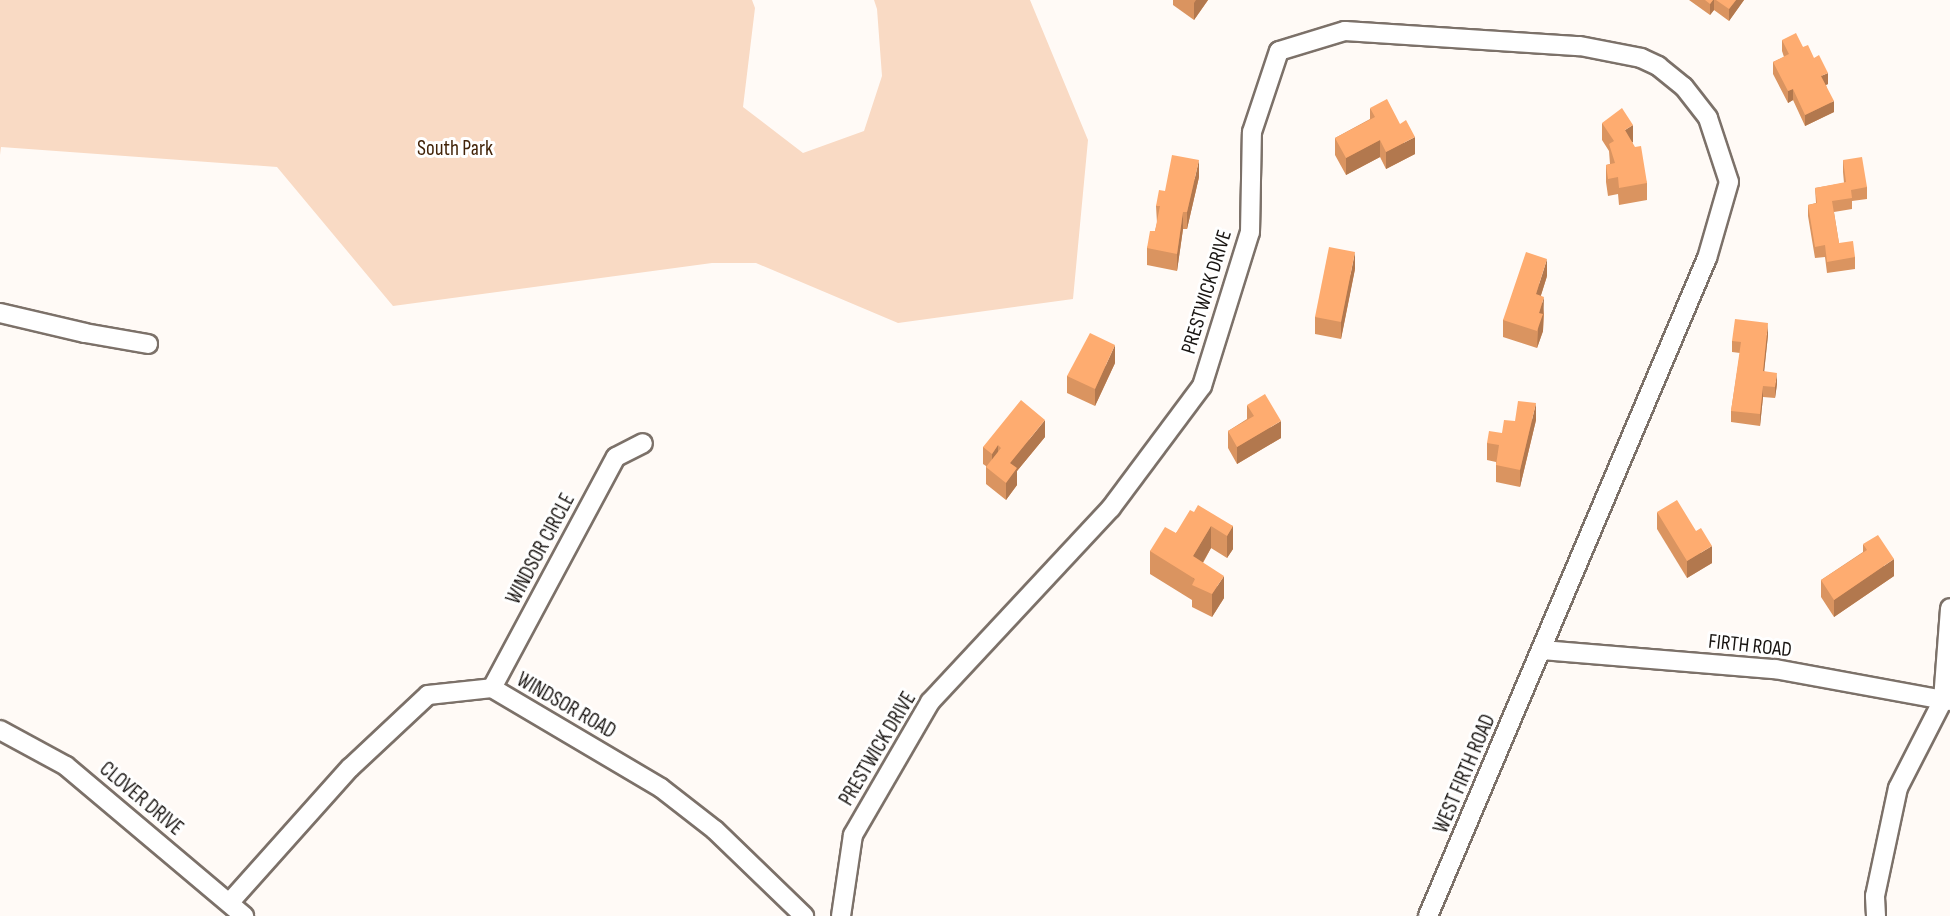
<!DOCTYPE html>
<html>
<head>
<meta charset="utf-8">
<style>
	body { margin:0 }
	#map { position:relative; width:1950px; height:916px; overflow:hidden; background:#fffaf6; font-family:"Sofia Sans Condensed",sans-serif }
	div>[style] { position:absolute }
	.green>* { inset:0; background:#f9dac4 }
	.roads { filter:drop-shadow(2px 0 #7c7169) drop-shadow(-2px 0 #7c7169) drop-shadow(0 2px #7c7169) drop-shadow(0 -2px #7c7169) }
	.minor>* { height:18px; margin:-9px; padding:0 9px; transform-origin:9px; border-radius:9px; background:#fff }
	.wall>* { inset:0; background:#da9460 }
	.shaded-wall>* { inset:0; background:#b2784e }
	.building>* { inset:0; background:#feac70 }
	span { translate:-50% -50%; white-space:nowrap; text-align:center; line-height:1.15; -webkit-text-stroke:6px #fff; paint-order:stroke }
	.park-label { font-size:21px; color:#422308 }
	.street-label { font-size:21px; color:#181411 }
</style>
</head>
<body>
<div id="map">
	<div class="green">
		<div style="clip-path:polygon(0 0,752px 0,755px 8px,743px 107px,803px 153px,864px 131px,882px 76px,877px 9px,874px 0,1030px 0,1088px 140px,1073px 299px,898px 323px,756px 263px,712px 263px,393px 306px,277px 167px,1px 147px,0 155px)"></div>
	</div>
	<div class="roads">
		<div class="minor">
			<div style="left:0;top:313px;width:87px;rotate:13.2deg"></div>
			<div style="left:85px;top:333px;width:64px;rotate:9.9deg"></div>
			<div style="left:1542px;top:650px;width:234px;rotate:4.7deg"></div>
			<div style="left:1775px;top:669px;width:178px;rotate:10.4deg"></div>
			<div style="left:492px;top:688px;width:262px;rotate:-61.8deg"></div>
			<div style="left:616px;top:457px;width:30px;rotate:-27deg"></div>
			<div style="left:0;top:730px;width:75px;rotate:28.6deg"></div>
			<div style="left:66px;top:766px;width:233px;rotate:40.1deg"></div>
			<div style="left:230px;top:902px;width:180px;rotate:-48.2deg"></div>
			<div style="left:350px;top:768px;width:107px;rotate:-43.1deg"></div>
			<div style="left:428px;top:695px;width:64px;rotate:-6.2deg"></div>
			<div style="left:492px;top:688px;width:196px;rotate:30.6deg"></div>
			<div style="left:661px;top:788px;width:68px;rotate:37.9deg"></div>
			<div style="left:715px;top:830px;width:124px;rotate:44deg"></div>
			<div style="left:841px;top:916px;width:82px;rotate:-81.6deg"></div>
			<div style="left:853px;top:835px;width:154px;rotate:-59.9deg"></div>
			<div style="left:930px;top:702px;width:265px;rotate:-47deg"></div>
			<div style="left:1111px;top:508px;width:152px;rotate:-53.3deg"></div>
			<div style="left:1202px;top:386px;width:161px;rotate:-72.7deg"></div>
			<div style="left:1250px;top:232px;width:100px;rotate:-88.9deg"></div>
			<div style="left:1252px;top:132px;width:85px;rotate:-71.6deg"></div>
			<div style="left:1279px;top:51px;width:69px;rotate:-16.9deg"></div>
			<div style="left:1345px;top:31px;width:235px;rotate:3.7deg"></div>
			<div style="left:1580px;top:46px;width:62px;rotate:11.1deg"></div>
			<div style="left:1641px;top:58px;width:19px;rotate:25deg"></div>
			<div style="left:1658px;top:66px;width:33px;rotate:39deg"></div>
			<div style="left:1684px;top:87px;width:39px;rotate:52deg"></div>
			<div style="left:1708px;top:118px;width:67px;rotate:71.8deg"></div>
			<div style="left:1729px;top:182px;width:79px;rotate:106.1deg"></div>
			<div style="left:1707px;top:258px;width:715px;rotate:112.98deg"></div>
			<div style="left:1876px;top:916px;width:20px;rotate:-93deg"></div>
			<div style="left:1875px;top:896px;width:110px;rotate:-78deg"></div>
			<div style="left:1898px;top:788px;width:99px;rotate:-62.9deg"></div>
			<div style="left:1943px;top:700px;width:92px;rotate:-85.6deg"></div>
		</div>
	</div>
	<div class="wall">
		<div style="clip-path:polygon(1173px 0,1208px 0,1194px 20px,1173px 5px)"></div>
		<div style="clip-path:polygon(1689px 0,1744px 0,1729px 21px,1714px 10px,1710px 15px)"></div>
		<div style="clip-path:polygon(1782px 40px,1803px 47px,1828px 84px,1826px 85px,1834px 112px,1805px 126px,1793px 100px,1788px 103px,1773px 74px,1773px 62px,1784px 57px,1782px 51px)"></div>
		<div style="clip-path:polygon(1370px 108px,1415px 154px,1386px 169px,1380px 157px,1346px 175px,1335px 155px,1335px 138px,1370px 119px)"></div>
		<div style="clip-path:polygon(1602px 123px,1633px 142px,1632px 142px,1647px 183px,1647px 200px,1619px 205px,1618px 194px,1608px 196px,1606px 182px,1606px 165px,1610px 164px,1609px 151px,1602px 140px)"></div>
		<div style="clip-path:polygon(1843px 160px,1867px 187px,1867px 199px,1852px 201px,1852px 209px,1834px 212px,1839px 243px,1855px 257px,1855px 269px,1827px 273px,1825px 257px,1815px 258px,1808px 216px,1808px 205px,1816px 203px,1815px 188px,1844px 183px,1843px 172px)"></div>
		<div style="clip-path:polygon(1199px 177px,1187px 229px,1183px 229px,1177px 271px,1147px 265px,1147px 248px,1155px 231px,1157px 223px,1156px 206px,1165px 191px)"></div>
		<div style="clip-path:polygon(1355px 269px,1341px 339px,1315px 334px,1315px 317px)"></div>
		<div style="clip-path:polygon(1547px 276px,1541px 295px,1544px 314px,1543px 331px,1537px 348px,1503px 337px,1503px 320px)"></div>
		<div style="clip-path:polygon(1768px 335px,1764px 371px,1777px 384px,1775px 398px,1763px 397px,1760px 426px,1731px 422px,1731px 411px,1740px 353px,1732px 352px,1732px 341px)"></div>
		<div style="clip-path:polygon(1115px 363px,1095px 406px,1067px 393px,1067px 376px)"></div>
		<div style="clip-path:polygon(1247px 405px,1281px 438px,1237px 464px,1228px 448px,1228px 431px,1247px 419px)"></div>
		<div style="clip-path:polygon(1536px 420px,1520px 487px,1496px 482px,1496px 462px,1487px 460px,1487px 443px,1502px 433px,1515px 421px)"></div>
		<div style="clip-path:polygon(1045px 437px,1017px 471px,1017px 485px,1006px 500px,986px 484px,986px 466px,983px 464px,983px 447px)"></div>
		<div style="clip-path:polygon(1194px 512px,1233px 526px,1233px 549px,1227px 558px,1211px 548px,1203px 563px,1224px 598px,1212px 617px,1192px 607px,1192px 600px,1150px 574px,1150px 551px,1176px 533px)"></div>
		<div style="clip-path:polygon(1657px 512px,1712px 563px,1687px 578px,1657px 529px)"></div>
		<div style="clip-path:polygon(1863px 544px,1894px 576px,1834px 617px,1821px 597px,1821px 580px,1863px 552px)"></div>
	</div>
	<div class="shaded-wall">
		<div style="clip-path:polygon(1196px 0,1208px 0,1194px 20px,1194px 3px)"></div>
		<div style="clip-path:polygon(1713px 0,1714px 0,1714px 10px,1710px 15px,1710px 4px)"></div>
		<div style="clip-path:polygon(1736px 0,1744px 0,1729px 21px,1729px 9px)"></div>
		<div style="clip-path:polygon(1828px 73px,1828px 84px,1821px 87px,1821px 76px)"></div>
		<div style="clip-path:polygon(1793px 89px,1793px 100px,1788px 103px,1788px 91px)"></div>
		<div style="clip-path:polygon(1834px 101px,1834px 112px,1805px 126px,1805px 115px)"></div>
		<div style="clip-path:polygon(1633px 125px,1633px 142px,1625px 147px,1625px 130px)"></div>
		<div style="clip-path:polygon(1415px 137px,1415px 154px,1386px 169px,1386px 152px)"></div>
		<div style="clip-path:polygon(1380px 140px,1380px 157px,1346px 175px,1346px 158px)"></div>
		<div style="clip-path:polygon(1199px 160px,1199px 177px,1187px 229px,1187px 212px)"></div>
		<div style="clip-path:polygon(1183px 212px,1183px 229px,1177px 271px,1177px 254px)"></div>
		<div style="clip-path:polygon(1355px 252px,1355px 269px,1341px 339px,1341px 322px)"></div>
		<div style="clip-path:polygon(1547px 259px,1547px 276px,1536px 311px,1536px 294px)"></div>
		<div style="clip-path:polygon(1544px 297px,1543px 331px,1537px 348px,1539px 313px)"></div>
		<div style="clip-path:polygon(1768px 323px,1768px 335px,1763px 383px,1763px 371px)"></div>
		<div style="clip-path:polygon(1115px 345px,1115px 363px,1095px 406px,1095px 389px)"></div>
		<div style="clip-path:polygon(1777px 373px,1777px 384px,1775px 398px,1775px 387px)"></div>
		<div style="clip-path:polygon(1763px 386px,1763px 397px,1760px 426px,1760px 414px)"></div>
		<div style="clip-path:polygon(1536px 403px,1536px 420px,1520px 487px,1520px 470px)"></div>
		<div style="clip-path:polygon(1045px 420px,1045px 437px,1017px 471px,1017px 485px,1006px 500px,1006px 483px,1010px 463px)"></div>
		<div style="clip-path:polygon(1281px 421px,1281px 438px,1237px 464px,1237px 447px)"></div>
		<div style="clip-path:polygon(998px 445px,998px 462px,992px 471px,992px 454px)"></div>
		<div style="clip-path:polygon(1211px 526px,1211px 548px,1193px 579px,1193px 556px)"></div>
		<div style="clip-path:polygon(1233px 526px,1233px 549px,1227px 558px,1227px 536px)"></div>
		<div style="clip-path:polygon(1712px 546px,1712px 563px,1687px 578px,1687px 561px)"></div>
		<div style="clip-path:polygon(1894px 559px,1894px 576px,1834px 617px,1834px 600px)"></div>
		<div style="clip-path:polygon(1224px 576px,1224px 598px,1212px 617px,1212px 594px)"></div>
	</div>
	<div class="building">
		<div style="clip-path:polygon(1705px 0,1713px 0,1710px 4px)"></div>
		<div style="clip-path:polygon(1716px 0,1736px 0,1729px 9px)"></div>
		<div style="clip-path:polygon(1796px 33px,1803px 47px,1808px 45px,1814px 58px,1819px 55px,1828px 73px,1821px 76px,1834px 101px,1805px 115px,1793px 89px,1788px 91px,1773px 62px,1789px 54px,1782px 40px)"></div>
		<div style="clip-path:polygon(1387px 99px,1400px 124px,1406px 120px,1415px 137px,1386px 152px,1380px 140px,1346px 158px,1335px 138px,1375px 117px,1370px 108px)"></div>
		<div style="clip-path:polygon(1622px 108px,1633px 125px,1625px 130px,1635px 147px,1641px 146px,1647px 183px,1619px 188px,1618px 177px,1608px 179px,1606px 165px,1615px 163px,1609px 144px,1614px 141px,1602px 123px)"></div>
		<div style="clip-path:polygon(1172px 155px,1199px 160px,1187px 212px,1183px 212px,1177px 254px,1147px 248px,1150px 231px,1155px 231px,1160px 206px,1156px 206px,1159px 190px,1165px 191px)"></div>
		<div style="clip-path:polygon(1862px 157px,1867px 187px,1851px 190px,1852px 198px,1832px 201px,1839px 243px,1853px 241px,1855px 257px,1827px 262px,1825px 245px,1815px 247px,1808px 205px,1817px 203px,1815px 188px,1846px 182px,1843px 160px)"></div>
		<div style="clip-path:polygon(1329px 247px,1355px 252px,1341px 322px,1315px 317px)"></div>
		<div style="clip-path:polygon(1526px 252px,1547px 259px,1536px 294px,1544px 297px,1539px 313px,1543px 314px,1537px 331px,1503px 320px)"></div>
		<div style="clip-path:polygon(1735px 319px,1768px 323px,1763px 371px,1777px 373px,1775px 387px,1763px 386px,1760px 414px,1731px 411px,1741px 342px,1732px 341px)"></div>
		<div style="clip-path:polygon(1090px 333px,1115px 345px,1095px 389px,1067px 376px)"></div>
		<div style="clip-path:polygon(1265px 394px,1281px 421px,1237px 447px,1228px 431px,1254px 416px,1247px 405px)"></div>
		<div style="clip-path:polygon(1021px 400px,1045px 420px,1010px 463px,1017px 468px,1006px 483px,986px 467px,1001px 448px,998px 445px,992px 454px,983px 447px)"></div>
		<div style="clip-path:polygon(1518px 401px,1536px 403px,1520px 470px,1496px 465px,1499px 445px,1487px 443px,1489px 431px,1502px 433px,1504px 420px,1515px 421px)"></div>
		<div style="clip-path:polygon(1677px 500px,1696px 531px,1701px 528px,1712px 546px,1687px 561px,1657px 512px)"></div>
		<div style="clip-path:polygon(1198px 505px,1233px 526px,1227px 536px,1211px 526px,1193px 556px,1224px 576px,1212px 594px,1192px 585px,1195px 579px,1150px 551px,1165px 527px,1176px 533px,1190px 510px,1194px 512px)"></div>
		<div style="clip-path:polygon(1878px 535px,1894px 559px,1834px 600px,1821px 580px,1867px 550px,1863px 544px)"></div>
	</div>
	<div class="park-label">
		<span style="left:455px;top:149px">South Park</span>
	</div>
	<div class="street-label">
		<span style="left:1207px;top:292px;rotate:-73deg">PRESTWICK DRIVE</span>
		<span style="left:541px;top:549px;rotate:-62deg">WINDSOR CIRCLE</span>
		<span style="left:1750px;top:646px;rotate:6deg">FIRTH ROAD</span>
		<span style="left:566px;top:706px;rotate:30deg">WINDSOR ROAD</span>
		<span style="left:878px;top:749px;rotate:-59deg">PRESTWICK DRIVE</span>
		<span style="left:1465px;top:774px;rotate:-67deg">WEST FIRTH ROAD</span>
		<span style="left:141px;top:799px;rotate:40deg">CLOVER DRIVE</span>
	</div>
</div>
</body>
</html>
